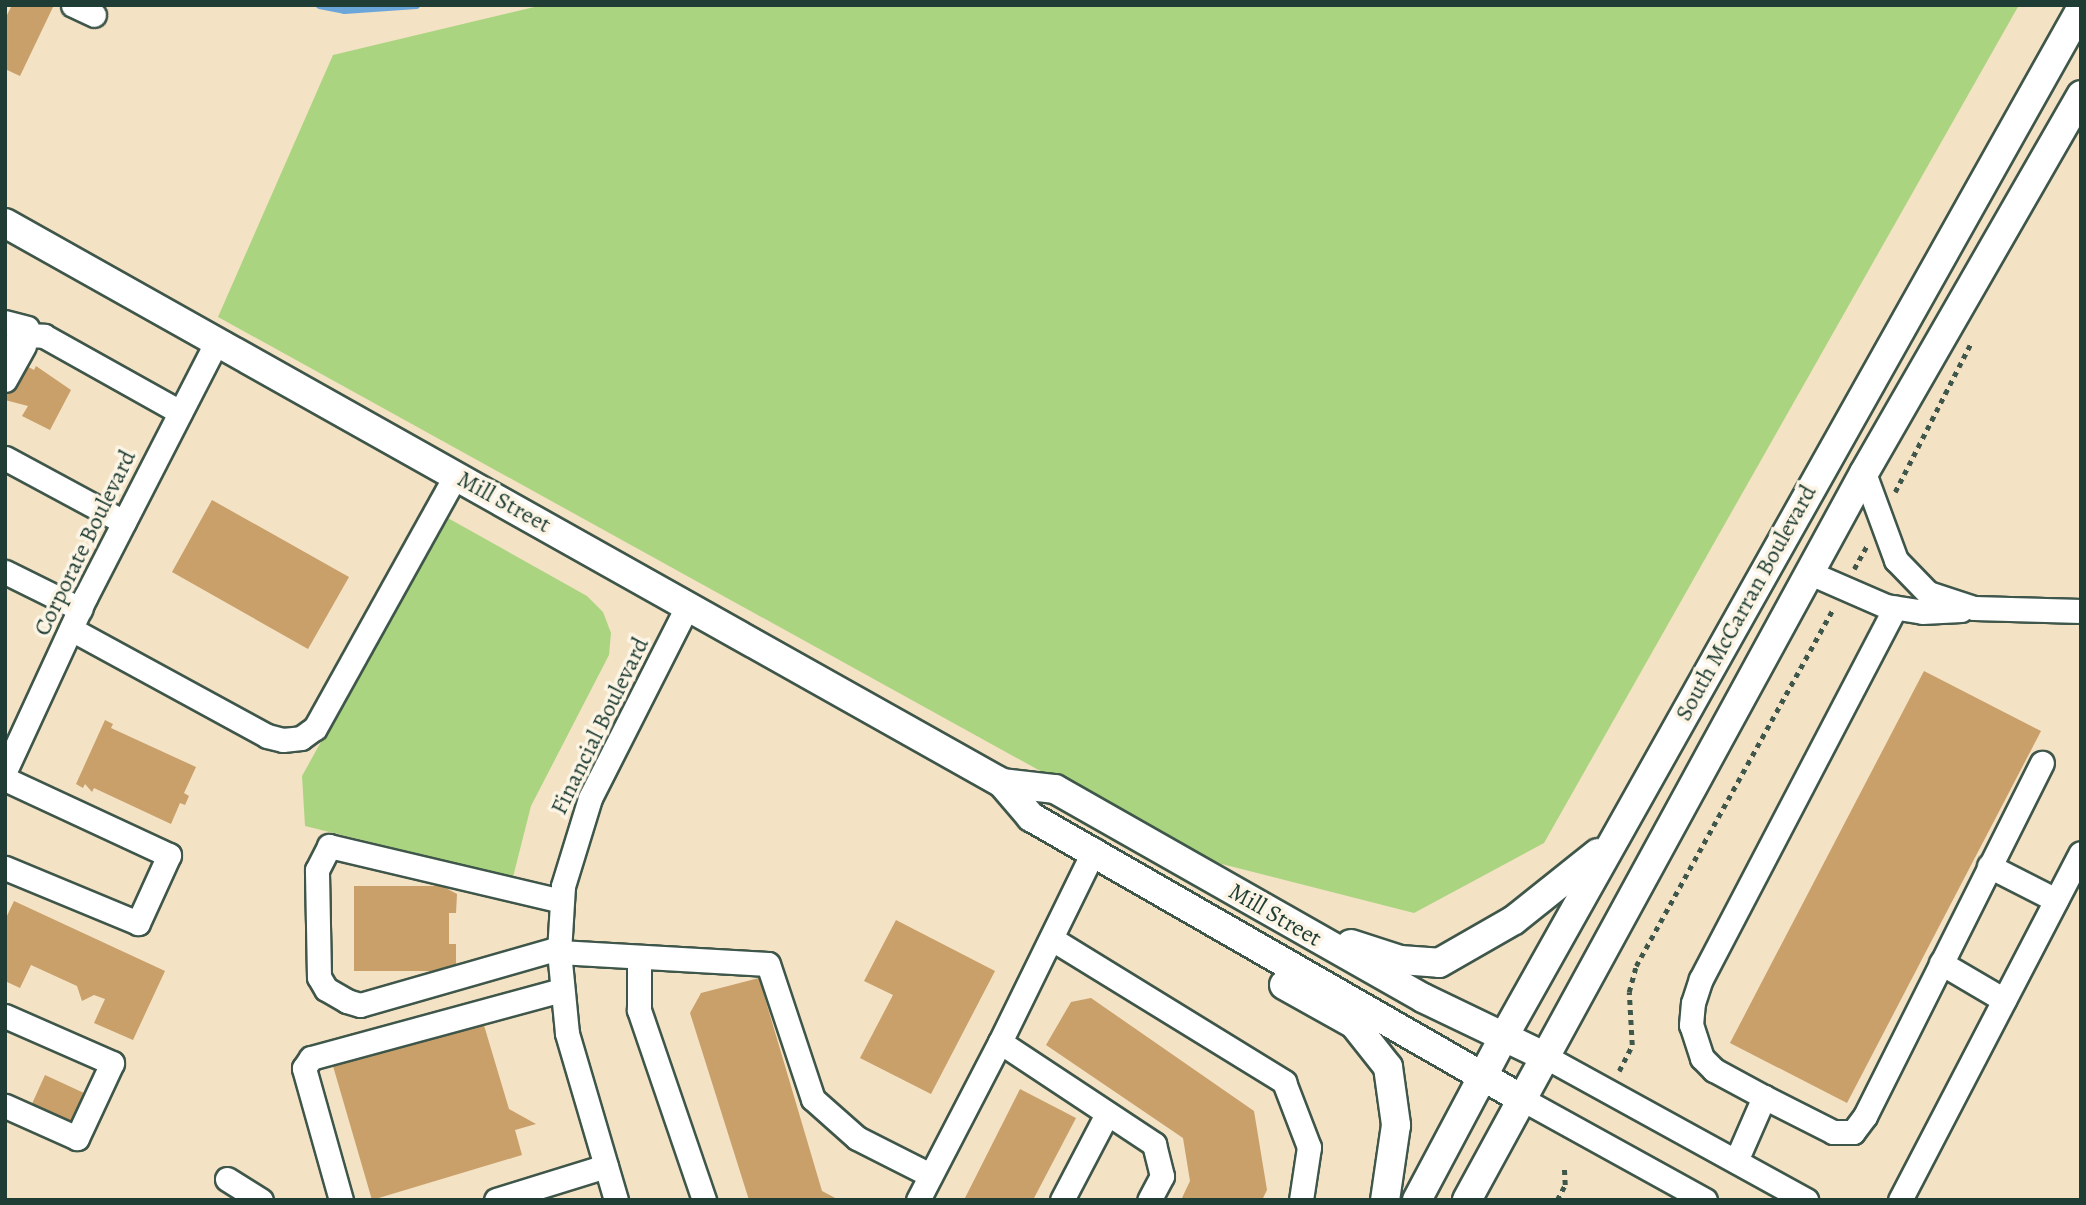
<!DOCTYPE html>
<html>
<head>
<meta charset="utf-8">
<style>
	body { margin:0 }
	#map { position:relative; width:2086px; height:1205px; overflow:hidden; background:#f3e2c4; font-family:Alegreya,serif }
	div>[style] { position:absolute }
	.green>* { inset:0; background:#abd480 }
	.stream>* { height:7px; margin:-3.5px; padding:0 3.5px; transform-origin:3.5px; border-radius:3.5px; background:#6ba6db }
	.building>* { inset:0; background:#c99f6a }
	.path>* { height:4.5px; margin-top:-2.25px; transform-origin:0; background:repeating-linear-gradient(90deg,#3f564a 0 5px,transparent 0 10px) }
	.roads { filter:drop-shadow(2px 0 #3f564a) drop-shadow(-2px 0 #3f564a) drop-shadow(0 2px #3f564a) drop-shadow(0 -2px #3f564a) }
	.minor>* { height:23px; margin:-11.5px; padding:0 11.5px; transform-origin:11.5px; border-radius:11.5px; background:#fff }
	.major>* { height:28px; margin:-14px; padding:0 14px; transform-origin:14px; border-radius:14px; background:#fff }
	span { translate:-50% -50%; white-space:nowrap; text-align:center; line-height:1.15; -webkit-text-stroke:7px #fcf5e5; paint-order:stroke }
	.street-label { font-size:24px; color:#1f3d34 }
	.frame { position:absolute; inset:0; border:7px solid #1f3d34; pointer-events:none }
</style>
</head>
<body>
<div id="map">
	<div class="green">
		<div style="clip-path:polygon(543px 5px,2019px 5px,1544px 843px,1414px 913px,1198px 858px,218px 317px,333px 55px)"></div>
		<div style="clip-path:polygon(446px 517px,587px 596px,603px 612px,611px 633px,609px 655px,531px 806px,513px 877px,305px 826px,302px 776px)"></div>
	</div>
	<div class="stream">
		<div style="left:319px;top:5px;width:25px;rotate:11deg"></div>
		<div style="left:344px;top:10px;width:72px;rotate:-4deg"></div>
	</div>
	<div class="building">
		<div style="clip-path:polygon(12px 5px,54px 5px,20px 76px,5px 69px,5px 19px)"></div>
		<div style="clip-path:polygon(10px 357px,34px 370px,36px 366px,71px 390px,50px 430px,22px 416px,28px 406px,5px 400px)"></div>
		<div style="clip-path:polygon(212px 500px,349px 577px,308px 649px,172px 572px)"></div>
		<div style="clip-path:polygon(1924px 671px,2041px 731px,1847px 1103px,1730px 1043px)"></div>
		<div style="clip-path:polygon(105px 720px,113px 724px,111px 728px,196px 767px,184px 793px,189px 796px,185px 805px,180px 803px,171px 824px,94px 788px,92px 792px,85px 784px,83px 788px,76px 784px)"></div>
		<div style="clip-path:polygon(354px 886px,442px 886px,457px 894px,456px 913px,449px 913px,449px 944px,456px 944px,456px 964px,441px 971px,354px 971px)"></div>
		<div style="clip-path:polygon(14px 901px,165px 971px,133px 1040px,94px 1023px,105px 999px,94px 995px,82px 1001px,77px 986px,31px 965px,20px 988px,5px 981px,5px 920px)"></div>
		<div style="clip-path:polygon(896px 920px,995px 971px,931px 1094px,860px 1058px,893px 995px,864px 981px)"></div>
		<div style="clip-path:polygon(759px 978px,822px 1191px,839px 1200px,749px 1200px,690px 1013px,701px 993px)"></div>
		<div style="clip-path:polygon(1091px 998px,1254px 1111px,1267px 1190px,1262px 1200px,1181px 1200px,1190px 1181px,1183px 1138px,1046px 1045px,1071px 1002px)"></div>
		<div style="clip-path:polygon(483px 1022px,509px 1109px,536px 1124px,515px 1130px,522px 1155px,372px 1200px,333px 1066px)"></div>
		<div style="clip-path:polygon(45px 1075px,84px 1093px,70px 1124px,31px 1106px)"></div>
		<div style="clip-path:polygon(1020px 1089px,1076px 1118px,1033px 1200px,964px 1200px)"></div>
	</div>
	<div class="path">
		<div style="left:1895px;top:492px;width:169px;rotate:-63deg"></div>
		<div style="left:1854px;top:569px;width:26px;rotate:-61deg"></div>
		<div style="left:1619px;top:1071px;width:29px;rotate:-63deg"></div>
		<div style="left:1632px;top:1045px;width:53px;rotate:-93.2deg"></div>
		<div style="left:1629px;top:992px;width:27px;rotate:-75deg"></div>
		<div style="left:1636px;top:966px;width:409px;rotate:-61.1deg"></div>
		<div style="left:1557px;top:1200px;width:17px;rotate:-62deg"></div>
		<div style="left:1565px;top:1185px;width:18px;rotate:-93deg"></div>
	</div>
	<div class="roads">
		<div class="minor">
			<div style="left:73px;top:5px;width:23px;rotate:25deg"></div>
			<div style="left:5px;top:322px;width:23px;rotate:15deg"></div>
			<div style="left:5px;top:356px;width:26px;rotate:-53deg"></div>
			<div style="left:21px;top:335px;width:23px;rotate:2deg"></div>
			<div style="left:44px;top:336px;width:156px;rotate:29.2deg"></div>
			<div style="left:5px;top:380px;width:39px;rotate:-61deg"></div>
			<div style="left:5px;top:458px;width:135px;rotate:28.3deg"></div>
			<div style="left:1864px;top:473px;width:93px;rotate:69.8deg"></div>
			<div style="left:1896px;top:560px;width:46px;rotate:45.9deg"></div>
			<div style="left:1928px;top:593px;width:48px;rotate:18.1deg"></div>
			<div style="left:1974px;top:608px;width:107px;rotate:1.6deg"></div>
			<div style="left:5px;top:572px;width:84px;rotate:26.3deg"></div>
			<div style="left:1810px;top:573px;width:83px;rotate:23.5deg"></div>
			<div style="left:1886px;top:606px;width:36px;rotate:9deg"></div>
			<div style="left:1922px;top:612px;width:39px;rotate:-3deg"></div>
			<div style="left:71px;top:629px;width:223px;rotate:28.6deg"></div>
			<div style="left:267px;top:736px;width:16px;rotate:14deg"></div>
			<div style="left:283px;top:740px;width:18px;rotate:-6deg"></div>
			<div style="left:301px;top:738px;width:17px;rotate:-36deg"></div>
			<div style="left:315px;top:728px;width:290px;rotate:-60.9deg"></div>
			<div style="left:5px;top:771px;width:193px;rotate:-65.2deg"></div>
			<div style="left:86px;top:596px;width:287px;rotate:-62.8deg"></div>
			<div style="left:5px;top:779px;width:181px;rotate:24.9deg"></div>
			<div style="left:169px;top:855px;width:75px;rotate:114.5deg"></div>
			<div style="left:138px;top:923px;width:144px;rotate:-157.5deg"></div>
			<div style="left:1989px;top:866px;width:75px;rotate:26.9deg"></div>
			<div style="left:1052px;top:939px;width:273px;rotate:31.6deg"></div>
			<div style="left:1284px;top:1082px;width:70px;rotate:69deg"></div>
			<div style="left:1309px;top:1147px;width:54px;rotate:98.6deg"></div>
			<div style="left:559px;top:948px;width:207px;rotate:164deg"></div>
			<div style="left:360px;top:1005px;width:14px;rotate:-163deg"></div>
			<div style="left:347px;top:1001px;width:24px;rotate:-150deg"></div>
			<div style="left:326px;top:989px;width:14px;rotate:-120deg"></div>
			<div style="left:319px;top:977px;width:107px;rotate:-91.1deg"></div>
			<div style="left:317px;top:870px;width:27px;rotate:-63deg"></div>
			<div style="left:329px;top:846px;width:239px;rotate:13.3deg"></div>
			<div style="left:559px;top:952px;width:209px;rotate:3.3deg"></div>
			<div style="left:768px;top:964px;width:142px;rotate:71.6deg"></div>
			<div style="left:813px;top:1099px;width:59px;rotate:41.6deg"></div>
			<div style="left:857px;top:1138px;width:82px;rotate:26.9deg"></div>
			<div style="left:639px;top:957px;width:53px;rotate:90deg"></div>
			<div style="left:639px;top:1010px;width:201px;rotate:71.1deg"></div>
			<div style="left:1941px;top:963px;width:73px;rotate:30.4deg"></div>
			<div style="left:5px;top:1016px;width:117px;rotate:23.7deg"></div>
			<div style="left:112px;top:1063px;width:83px;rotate:115deg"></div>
			<div style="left:77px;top:1138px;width:79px;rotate:-156deg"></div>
			<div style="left:1000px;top:1042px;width:214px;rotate:-63.9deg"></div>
			<div style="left:1546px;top:1057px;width:297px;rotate:28.8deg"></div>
			<div style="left:1764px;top:1097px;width:57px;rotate:-151.6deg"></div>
			<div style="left:1714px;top:1070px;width:17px;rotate:-135deg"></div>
			<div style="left:1702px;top:1058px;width:35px;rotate:-108deg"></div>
			<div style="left:1691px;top:1025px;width:22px;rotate:-85deg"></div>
			<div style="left:1693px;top:1003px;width:25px;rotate:-72deg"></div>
			<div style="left:1701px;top:979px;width:419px;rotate:-62.4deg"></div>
			<div style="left:1522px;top:1099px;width:209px;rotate:28.9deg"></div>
			<div style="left:1736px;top:1161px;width:70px;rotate:-66.4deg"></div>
			<div style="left:1764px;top:1097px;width:77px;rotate:26.9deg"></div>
			<div style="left:1833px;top:1132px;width:20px"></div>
			<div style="left:1853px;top:1132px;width:20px;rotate:-53deg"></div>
			<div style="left:1865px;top:1116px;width:395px;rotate:-63.4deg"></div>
			<div style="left:227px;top:1179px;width:40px;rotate:32deg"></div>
			<div style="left:341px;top:1200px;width:137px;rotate:-105.7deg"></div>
			<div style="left:304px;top:1068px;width:12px;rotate:-55deg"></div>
			<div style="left:311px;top:1058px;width:259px;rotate:-15.2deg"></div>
			<div style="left:496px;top:1200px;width:115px;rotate:-17.2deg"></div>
			<div style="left:616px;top:1200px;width:174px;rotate:-106.4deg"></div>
			<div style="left:567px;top:1033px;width:81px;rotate:-95.6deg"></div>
			<div style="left:559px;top:952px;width:66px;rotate:-86.5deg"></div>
			<div style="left:563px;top:886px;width:92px;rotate:-72.9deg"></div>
			<div style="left:590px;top:798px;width:216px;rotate:-63.1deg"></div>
			<div style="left:918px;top:1200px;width:178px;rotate:-62.6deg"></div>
			<div style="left:1000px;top:1042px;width:185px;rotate:33.5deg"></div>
			<div style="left:1154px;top:1144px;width:33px;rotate:76deg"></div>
			<div style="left:1162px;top:1176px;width:27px;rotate:118deg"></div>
			<div style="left:1062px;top:1200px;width:95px;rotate:-62.4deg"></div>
			<div style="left:1900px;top:1200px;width:391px;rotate:-62.5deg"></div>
		</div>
		<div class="major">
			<div style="left:5px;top:223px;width:1144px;rotate:29.32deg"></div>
			<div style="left:1002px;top:783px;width:45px;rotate:49.5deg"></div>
			<div style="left:1031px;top:817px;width:566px;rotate:29.87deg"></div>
			<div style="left:1002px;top:783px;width:53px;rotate:6.5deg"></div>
			<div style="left:1055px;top:789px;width:423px;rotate:29.6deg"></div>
			<div style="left:1423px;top:998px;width:136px;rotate:25.6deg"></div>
			<div style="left:1351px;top:944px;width:52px;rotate:18.1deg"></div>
			<div style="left:1400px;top:960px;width:39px;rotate:4deg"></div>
			<div style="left:1439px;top:963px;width:86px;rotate:-29.8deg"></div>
			<div style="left:1514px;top:920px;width:107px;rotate:-38.6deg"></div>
			<div style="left:1284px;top:985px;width:80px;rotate:29.1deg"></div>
			<div style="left:1354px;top:1024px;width:55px;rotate:51.7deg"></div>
			<div style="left:1388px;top:1067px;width:59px;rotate:82.1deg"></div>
			<div style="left:1396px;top:1125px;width:76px;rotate:98.3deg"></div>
			<div style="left:1417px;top:1200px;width:183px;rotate:-62deg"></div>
			<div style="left:1503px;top:1038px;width:1180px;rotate:-60.68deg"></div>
			<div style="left:1467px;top:1200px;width:828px;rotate:-61.36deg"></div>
			<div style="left:1864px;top:473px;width:436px;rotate:-60.1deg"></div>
		</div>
	</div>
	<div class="street-label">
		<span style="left:504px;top:502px;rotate:29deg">Mill Street</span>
		<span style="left:85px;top:543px;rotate:-64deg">Corporate Boulevard</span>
		<span style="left:1746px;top:603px;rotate:-61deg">South McCarran Boulevard</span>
		<span style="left:600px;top:726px;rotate:-64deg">Financial Boulevard</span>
		<span style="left:1275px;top:915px;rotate:30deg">Mill Street</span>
	</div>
	<div class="frame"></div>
</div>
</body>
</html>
